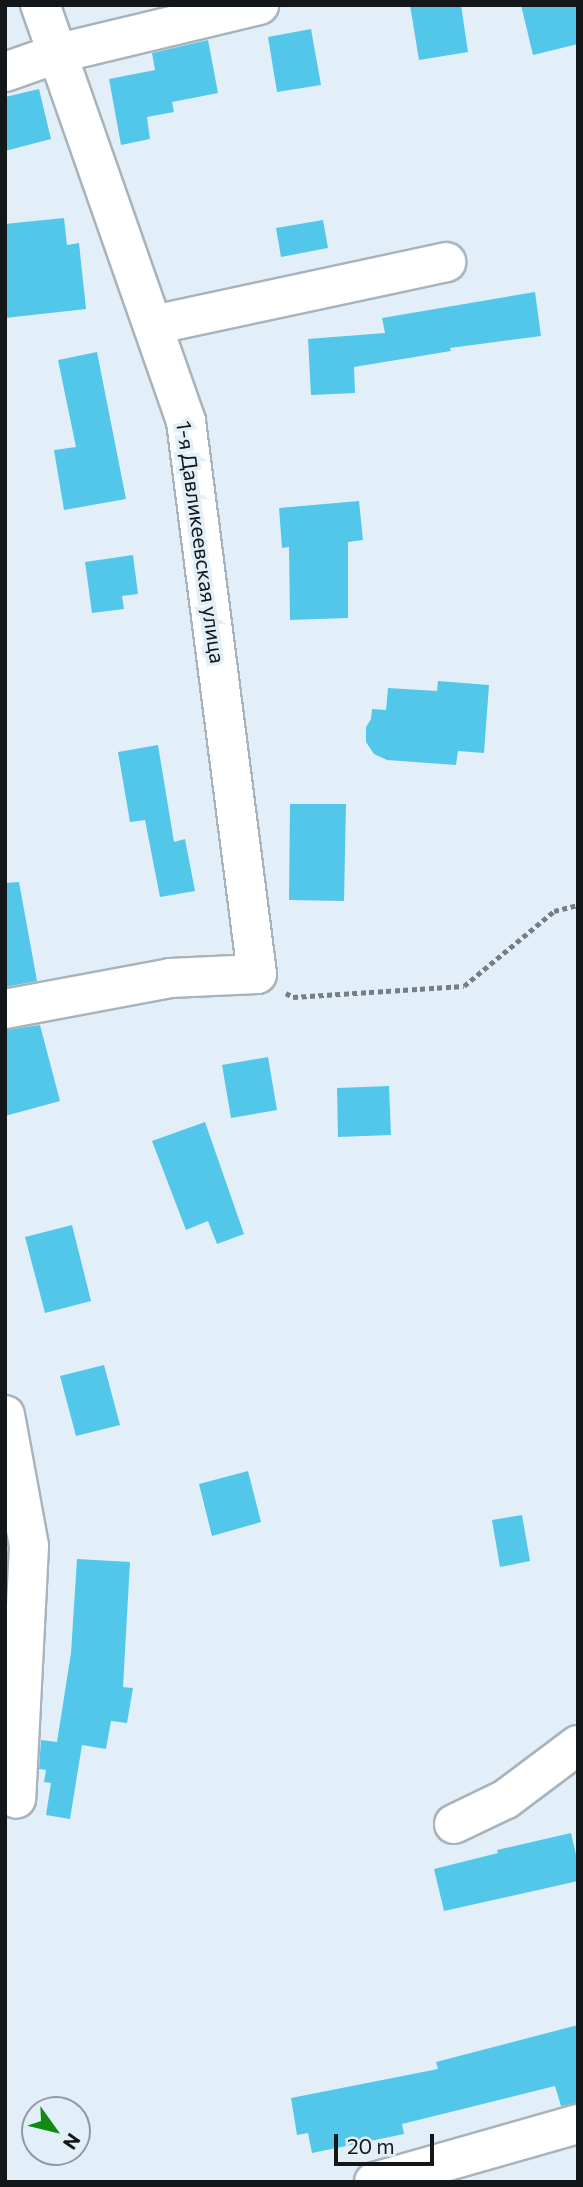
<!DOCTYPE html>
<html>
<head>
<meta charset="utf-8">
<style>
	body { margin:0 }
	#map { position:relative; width:583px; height:2187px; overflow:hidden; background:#e3eff8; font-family:Commissioner,sans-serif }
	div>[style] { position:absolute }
	.building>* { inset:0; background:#53c7ea }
	.path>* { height:4.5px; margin-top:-2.25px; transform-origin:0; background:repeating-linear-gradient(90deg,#767e84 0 5px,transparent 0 8.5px) }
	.roads { filter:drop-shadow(2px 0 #a8b3bc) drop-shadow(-2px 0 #a8b3bc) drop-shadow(0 2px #a8b3bc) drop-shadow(0 -2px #a8b3bc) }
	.minor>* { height:38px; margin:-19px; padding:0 19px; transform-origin:19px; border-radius:19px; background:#fff }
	span { translate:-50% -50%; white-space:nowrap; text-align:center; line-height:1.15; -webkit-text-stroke:7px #e3eff8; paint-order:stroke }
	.street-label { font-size:21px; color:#13171a }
	.frame { position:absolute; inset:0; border:7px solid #13171a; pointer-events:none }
	.north { position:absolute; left:21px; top:2096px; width:70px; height:70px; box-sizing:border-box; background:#e3eff8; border:2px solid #90999f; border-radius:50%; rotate:124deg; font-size:19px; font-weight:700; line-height:28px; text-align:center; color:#13171a }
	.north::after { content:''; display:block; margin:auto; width:24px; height:32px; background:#118a12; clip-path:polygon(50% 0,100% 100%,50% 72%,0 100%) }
	.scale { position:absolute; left:334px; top:2134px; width:100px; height:32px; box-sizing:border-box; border:4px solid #13171a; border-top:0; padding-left:9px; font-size:21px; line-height:24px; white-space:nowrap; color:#13171a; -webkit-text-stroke:5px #e3eff8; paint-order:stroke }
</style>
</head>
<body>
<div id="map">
	<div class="building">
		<div style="clip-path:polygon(410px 5px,461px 5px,468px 52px,419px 60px)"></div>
		<div style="clip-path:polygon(521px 5px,578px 5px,578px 44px,533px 55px)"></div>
		<div style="clip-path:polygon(311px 29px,321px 85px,277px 92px,268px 37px)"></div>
		<div style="clip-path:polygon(208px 40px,218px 93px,172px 102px,174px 112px,147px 117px,150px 139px,121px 145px,109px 79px,155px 70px,152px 53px)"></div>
		<div style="clip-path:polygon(39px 89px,51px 139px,5px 151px,5px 97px)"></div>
		<div style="clip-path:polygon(64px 218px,67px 245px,79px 243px,86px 309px,5px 318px,5px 224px)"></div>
		<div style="clip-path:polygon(323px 220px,328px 248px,281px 257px,276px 228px)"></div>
		<div style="clip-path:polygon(535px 292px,541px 336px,450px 348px,451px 351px,354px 367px,355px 393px,311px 395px,308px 339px,385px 333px,382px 318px)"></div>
		<div style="clip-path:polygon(97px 352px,126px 499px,64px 510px,54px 450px,76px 447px,58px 360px)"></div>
		<div style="clip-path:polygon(359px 501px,363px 540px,348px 542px,348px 618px,290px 620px,289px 547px,282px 548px,279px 508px)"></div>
		<div style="clip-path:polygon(133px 555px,138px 594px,122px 596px,124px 609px,92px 613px,85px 562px)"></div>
		<div style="clip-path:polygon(438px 681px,489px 685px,484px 753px,458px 751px,456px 765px,387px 760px,374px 754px,366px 742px,366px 727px,371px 719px,372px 709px,386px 710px,388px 688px,437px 691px)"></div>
		<div style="clip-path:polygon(158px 745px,174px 842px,185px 839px,195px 891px,160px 897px,145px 820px,130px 822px,118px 752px)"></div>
		<div style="clip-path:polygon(290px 804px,346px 804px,344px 901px,289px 900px)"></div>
		<div style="clip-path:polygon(19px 882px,37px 981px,5px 987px,5px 883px)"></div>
		<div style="clip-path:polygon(40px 1025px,60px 1101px,5px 1116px,5px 1030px)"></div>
		<div style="clip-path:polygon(268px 1057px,277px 1110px,231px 1118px,222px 1065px)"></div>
		<div style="clip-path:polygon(389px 1086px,391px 1135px,338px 1137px,337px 1088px)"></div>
		<div style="clip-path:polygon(205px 1122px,244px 1234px,217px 1244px,208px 1221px,186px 1230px,152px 1141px)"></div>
		<div style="clip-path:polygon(72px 1225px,91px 1301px,45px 1313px,25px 1237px)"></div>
		<div style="clip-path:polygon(104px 1365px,120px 1425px,76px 1436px,60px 1376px)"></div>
		<div style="clip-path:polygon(248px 1471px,261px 1522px,212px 1536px,199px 1484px)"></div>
		<div style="clip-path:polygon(522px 1515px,530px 1561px,500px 1567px,492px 1520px)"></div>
		<div style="clip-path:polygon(77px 1559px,130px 1562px,123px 1687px,133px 1688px,127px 1723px,111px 1721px,106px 1749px,82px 1745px,70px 1819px,46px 1815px,51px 1783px,44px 1782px,46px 1770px,39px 1769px,41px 1740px,57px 1742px,71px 1653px)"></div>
		<div style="clip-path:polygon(571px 1833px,578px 1863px,578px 1881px,444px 1911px,434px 1869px,498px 1853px,497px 1850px)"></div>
		<div style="clip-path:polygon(578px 2025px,578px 2103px,561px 2106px,555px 2086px,402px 2124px,404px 2134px,312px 2153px,308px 2133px,297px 2135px,291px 2098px,438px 2069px,436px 2062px)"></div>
	</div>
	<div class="path">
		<div style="left:286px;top:993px;width:8px;rotate:30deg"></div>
		<div style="left:293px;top:997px;width:171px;rotate:-3.7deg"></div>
		<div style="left:464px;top:986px;width:117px;rotate:-39.8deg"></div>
		<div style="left:554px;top:911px;width:25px;rotate:-14deg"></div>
	</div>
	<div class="roads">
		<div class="minor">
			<div style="left:5px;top:72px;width:57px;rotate:-19.4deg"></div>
			<div style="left:59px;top:53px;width:206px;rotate:-13.5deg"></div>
			<div style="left:153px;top:325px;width:300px;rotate:-12.1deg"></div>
			<div style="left:5px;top:1009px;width:168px;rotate:-10.6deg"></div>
			<div style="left:170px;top:978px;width:87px;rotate:-2.6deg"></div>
			<div style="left:257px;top:974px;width:558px;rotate:-97.32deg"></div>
			<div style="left:186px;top:421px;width:441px;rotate:-109.3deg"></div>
			<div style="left:5px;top:1415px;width:133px;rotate:79.6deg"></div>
			<div style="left:29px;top:1546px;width:253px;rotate:92.9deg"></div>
			<div style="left:454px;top:1824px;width:58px;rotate:-25.7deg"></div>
			<div style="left:506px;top:1799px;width:90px;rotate:-36.9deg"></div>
			<div style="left:374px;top:2182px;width:212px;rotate:-15.9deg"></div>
		</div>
	</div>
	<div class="street-label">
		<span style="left:201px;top:542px;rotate:82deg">1-я Давликеевская улица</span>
	</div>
	<div class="frame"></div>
	<div class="north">N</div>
	<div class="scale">20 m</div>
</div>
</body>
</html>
